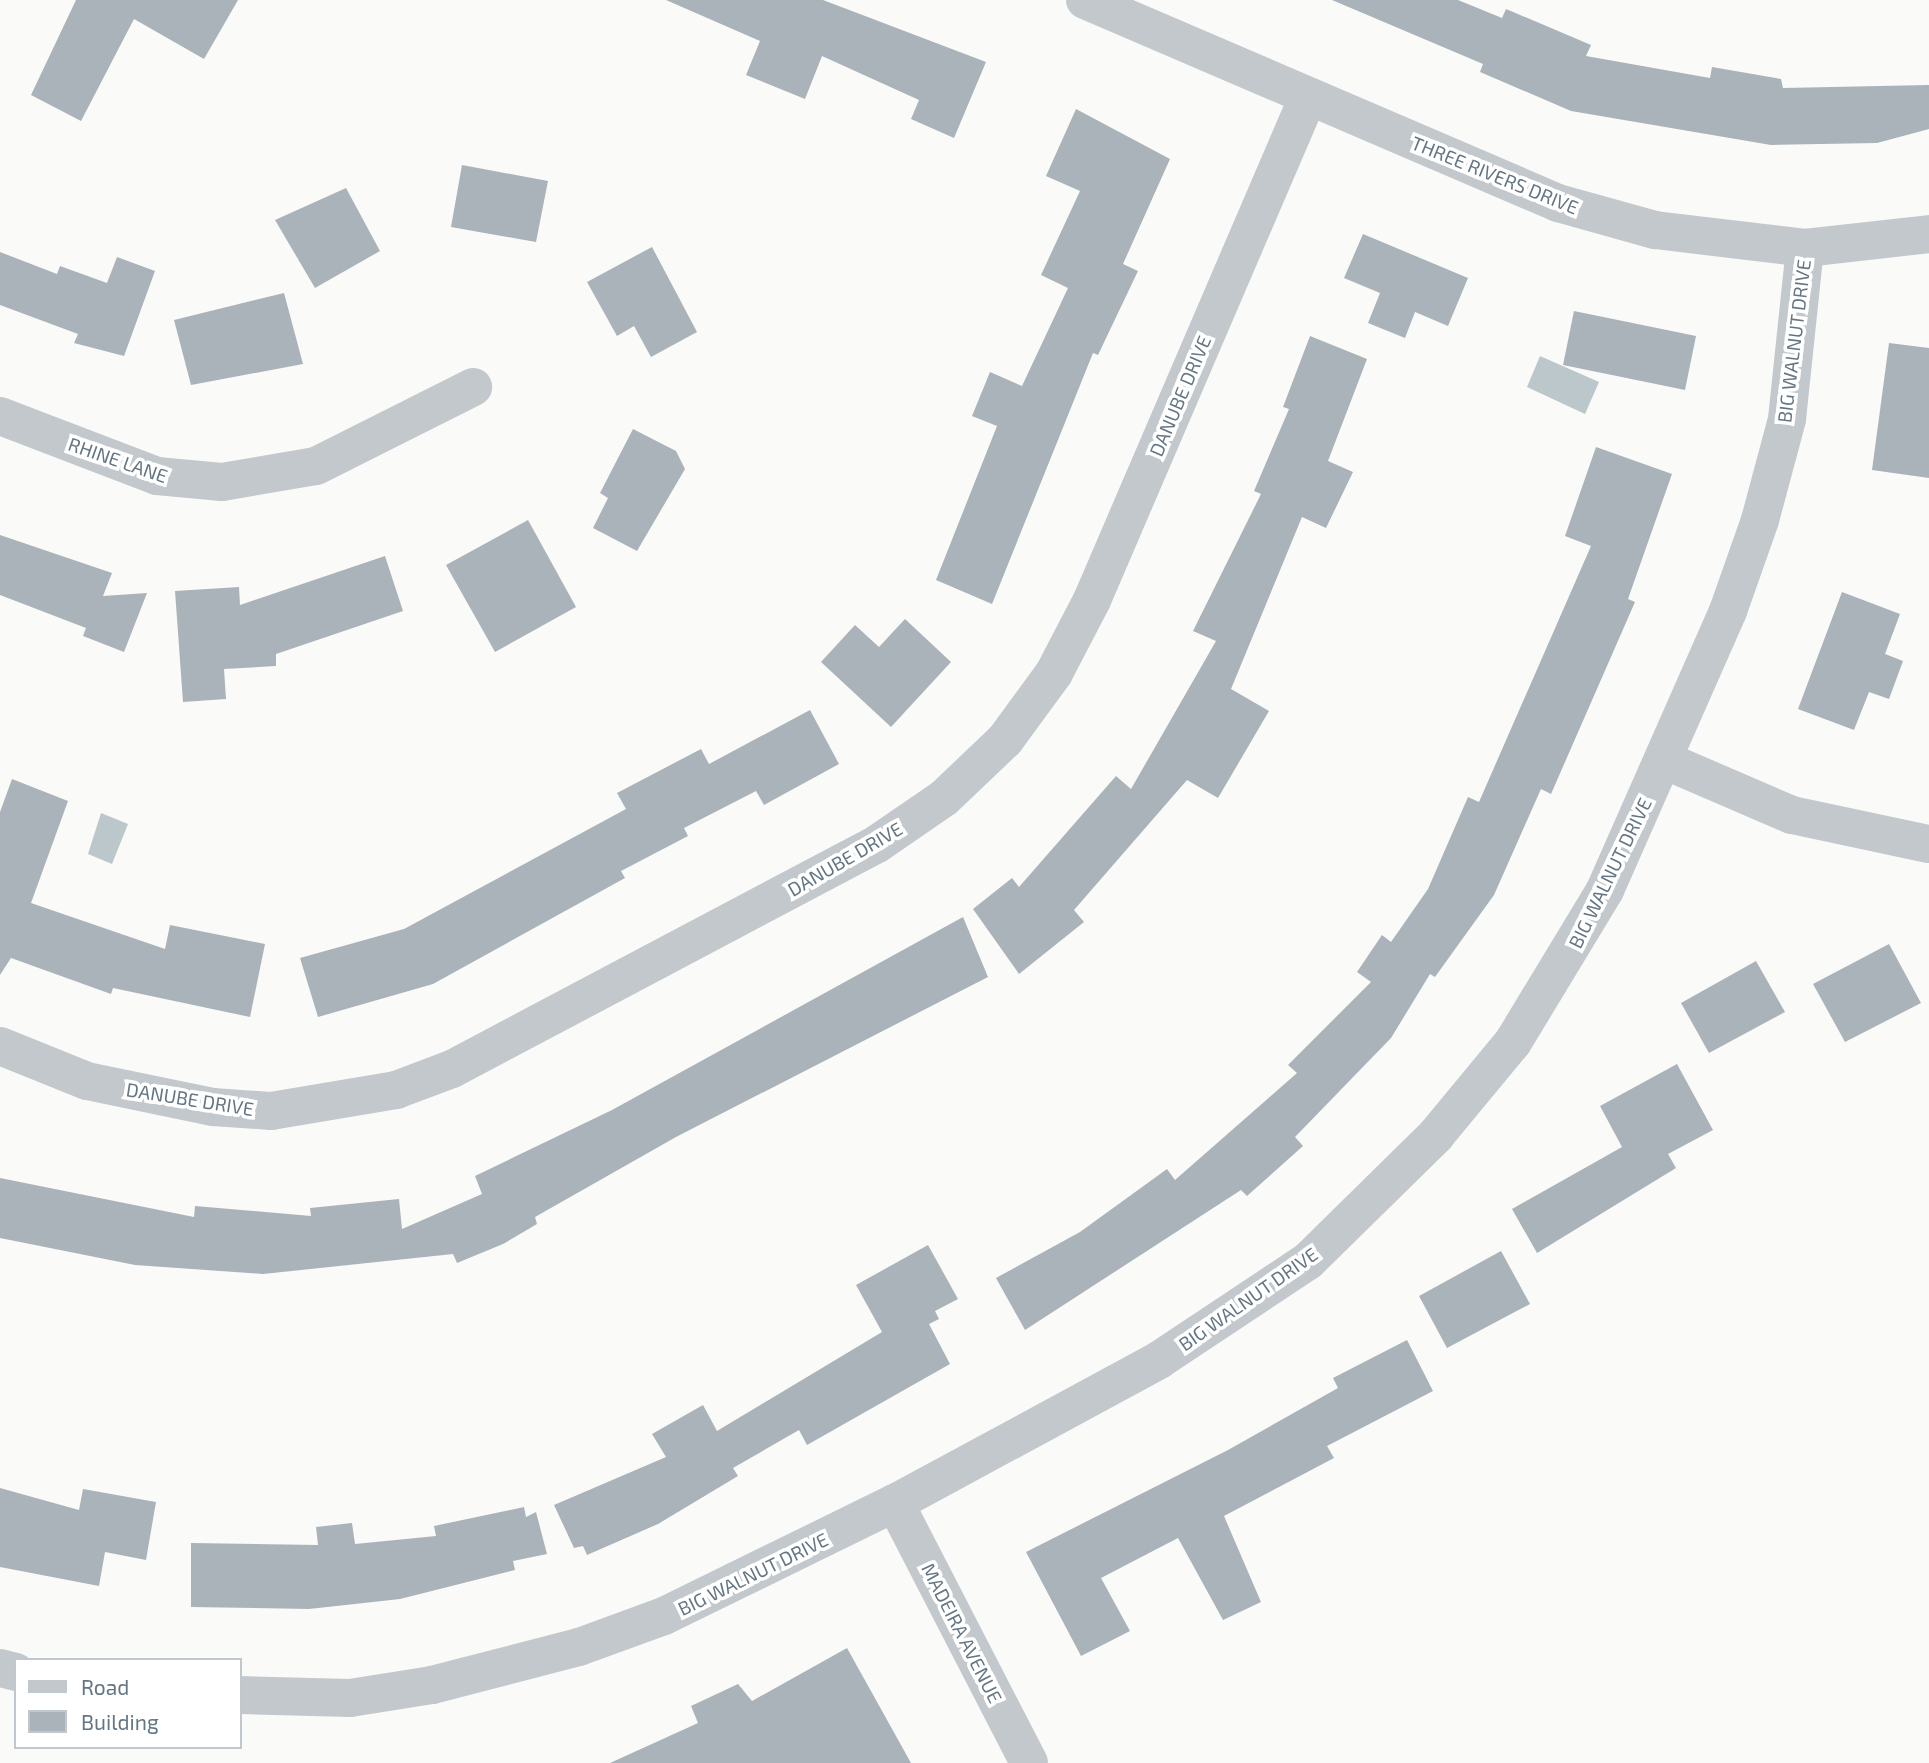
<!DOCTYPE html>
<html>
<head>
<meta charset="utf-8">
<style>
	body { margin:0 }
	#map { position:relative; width:1929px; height:1763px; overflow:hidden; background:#fafaf8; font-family:"Exo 2",sans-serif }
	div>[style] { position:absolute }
	.water>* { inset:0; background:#bbc7cb }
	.building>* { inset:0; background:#aab3b9 }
	.minor>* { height:38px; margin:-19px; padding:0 19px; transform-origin:19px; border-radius:19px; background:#c3c8cc }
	span { translate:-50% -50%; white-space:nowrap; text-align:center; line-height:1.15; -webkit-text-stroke:7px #fff; paint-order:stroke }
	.street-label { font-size:19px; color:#657683 }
	.legend { position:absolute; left:14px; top:1658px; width:228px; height:91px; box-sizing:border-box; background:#fff; border:2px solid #c1c8cd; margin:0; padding:9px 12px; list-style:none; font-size:21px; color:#657683 }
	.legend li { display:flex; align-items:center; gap:14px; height:35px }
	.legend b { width:35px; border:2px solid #c1c8cd }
</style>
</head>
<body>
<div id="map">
	<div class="water">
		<div style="clip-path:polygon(1540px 356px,1599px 382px,1585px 414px,1527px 387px)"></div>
		<div style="clip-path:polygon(101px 813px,128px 824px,112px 864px,88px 854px)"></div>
	</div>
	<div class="building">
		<div style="clip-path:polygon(76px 0,238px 0,204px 59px,134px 19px,81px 121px,31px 95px)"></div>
		<div style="clip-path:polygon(666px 0,823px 0,986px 62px,954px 138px,911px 119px,919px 100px,822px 56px,805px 99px,746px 75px,760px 41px)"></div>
		<div style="clip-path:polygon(1332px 0,1458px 0,1502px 18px,1506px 9px,1591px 45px,1586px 56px,1710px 78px,1712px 67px,1781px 79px,1783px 88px,1929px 85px,1929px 129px,1877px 143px,1771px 145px,1571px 111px,1480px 72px,1483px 64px)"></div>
		<div style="clip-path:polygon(1076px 109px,1170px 159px,1123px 264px,1138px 271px,1098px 355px,1093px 353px,992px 604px,936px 580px,997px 426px,972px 416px,990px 372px,1022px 386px,1068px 288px,1041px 275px,1080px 191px,1046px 176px)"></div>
		<div style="clip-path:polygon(462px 165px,548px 181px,536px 242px,451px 227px)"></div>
		<div style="clip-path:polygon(346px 188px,380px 251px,315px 288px,275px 220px)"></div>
		<div style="clip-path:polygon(1363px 234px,1468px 278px,1448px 326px,1415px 312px,1405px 338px,1368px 323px,1380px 293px,1344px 278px)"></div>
		<div style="clip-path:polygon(652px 247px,697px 332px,651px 357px,634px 326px,617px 336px,587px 282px)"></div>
		<div style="clip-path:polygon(0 252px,57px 274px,60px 266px,107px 283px,117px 257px,155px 271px,124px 356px,74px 343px,78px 334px,0 305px)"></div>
		<div style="clip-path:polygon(284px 293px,303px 364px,191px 385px,174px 320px)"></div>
		<div style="clip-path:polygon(1574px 311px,1696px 336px,1685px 390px,1563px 365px)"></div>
		<div style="clip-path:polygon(1310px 336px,1367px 359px,1328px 461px,1353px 472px,1326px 528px,1302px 517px,1231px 689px,1269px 711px,1218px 798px,1187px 780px,1074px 910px,1084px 922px,1019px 974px,973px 909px,1012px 878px,1019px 887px,1116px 776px,1131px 789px,1216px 641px,1193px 631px,1261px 494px,1254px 491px,1289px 409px,1283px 407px)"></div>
		<div style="clip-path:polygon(1889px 343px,1929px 348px,1929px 478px,1872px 470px)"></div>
		<div style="clip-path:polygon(633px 429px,676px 451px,685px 469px,637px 551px,593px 528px,608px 498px,600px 493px)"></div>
		<div style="clip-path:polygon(1596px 447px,1672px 474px,1628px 599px,1635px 602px,1551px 794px,1541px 789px,1494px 895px,1435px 977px,1430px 974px,1391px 1038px,1295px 1137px,1303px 1146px,1247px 1196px,1241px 1190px,1025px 1330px,996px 1278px,1080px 1232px,1167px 1169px,1175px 1180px,1297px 1073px,1288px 1065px,1371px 982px,1357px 972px,1382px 935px,1391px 942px,1428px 889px,1468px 797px,1479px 802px,1591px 546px,1565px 536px)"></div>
		<div style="clip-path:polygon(528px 520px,576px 607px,495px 652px,446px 565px)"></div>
		<div style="clip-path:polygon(0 535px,112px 573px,103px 596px,147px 593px,124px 652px,83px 636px,86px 628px,0 595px)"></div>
		<div style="clip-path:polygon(385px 556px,403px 611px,276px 654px,276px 666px,224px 669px,226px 699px,183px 702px,175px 591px,239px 587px,240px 605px)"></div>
		<div style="clip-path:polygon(1842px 592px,1900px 614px,1885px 654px,1903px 661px,1889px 699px,1869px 692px,1854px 730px,1798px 709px)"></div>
		<div style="clip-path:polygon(905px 619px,951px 662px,891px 727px,821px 662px,855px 625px,879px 647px)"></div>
		<div style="clip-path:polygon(810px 710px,839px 764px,764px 805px,756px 791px,684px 828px,688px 836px,621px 871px,625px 878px,433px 984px,318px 1017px,300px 958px,404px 929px,626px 809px,617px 793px,701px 749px,709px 764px)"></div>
		<div style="clip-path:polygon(12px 779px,68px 801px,31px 903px,165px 949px,170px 925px,265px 944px,250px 1017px,113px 988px,111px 994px,11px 958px,0 975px,0 812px)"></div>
		<div style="clip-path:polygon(963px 917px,988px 977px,676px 1137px,535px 1217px,537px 1224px,503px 1244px,457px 1263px,453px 1254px,263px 1274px,135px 1265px,0 1238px,0 1178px,194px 1217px,195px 1206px,311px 1216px,310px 1208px,399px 1199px,402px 1229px,482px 1194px,475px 1176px,612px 1110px)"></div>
		<div style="clip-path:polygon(1889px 944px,1921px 1003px,1845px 1042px,1813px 984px)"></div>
		<div style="clip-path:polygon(1756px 961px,1785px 1012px,1709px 1053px,1681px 1003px)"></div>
		<div style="clip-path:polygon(1677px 1064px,1713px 1130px,1668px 1154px,1676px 1168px,1537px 1253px,1512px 1209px,1622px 1147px,1600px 1106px)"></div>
		<div style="clip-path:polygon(928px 1245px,958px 1299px,935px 1311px,939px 1319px,929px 1324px,950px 1364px,807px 1445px,799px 1430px,733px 1468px,738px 1476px,658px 1524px,587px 1555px,583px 1546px,574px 1548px,554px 1505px,666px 1457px,652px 1434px,703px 1405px,717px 1431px,882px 1332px,856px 1285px)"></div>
		<div style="clip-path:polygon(1501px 1251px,1530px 1304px,1447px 1348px,1419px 1296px)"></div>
		<div style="clip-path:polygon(1407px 1340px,1433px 1391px,1327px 1446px,1334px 1458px,1224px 1516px,1261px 1602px,1223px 1620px,1178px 1538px,1101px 1578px,1130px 1631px,1081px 1656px,1026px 1552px,1228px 1450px,1338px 1388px,1333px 1378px)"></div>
		<div style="clip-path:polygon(0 1488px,79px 1510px,83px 1489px,156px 1502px,146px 1560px,105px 1552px,99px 1586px,0 1567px)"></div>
		<div style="clip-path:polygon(524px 1507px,526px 1517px,536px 1512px,547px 1554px,513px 1561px,515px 1570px,400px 1599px,309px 1609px,191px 1607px,191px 1543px,318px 1545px,316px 1527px,352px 1523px,355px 1544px,436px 1536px,434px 1526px)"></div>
		<div style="clip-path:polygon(847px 1648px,911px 1763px,610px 1763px,698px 1723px,691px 1706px,738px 1684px,752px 1701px)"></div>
	</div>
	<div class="minor">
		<div style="left:1085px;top:0;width:515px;rotate:23.23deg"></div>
		<div style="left:1558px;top:203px;width:101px;rotate:15.6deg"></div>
		<div style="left:1655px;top:230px;width:151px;rotate:6.8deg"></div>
		<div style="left:1805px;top:248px;width:125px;rotate:-6.4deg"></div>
		<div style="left:0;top:416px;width:168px;rotate:20.9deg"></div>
		<div style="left:157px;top:476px;width:65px;rotate:5.3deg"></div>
		<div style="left:222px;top:482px;width:95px;rotate:-9.7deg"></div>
		<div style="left:316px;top:466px;width:176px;rotate:-26.7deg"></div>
		<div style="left:1664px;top:760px;width:139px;rotate:23.3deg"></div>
		<div style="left:1792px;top:815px;width:140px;rotate:12deg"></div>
		<div style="left:0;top:1046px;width:94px;rotate:21.9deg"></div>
		<div style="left:87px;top:1081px;width:129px;rotate:11.7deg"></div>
		<div style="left:213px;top:1107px;width:58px;rotate:3.9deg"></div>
		<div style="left:271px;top:1111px;width:127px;rotate:-9.5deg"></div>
		<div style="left:396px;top:1090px;width:60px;rotate:-20.6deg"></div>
		<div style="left:452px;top:1069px;width:481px;rotate:-27.9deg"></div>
		<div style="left:877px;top:844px;width:81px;rotate:-34.5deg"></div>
		<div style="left:944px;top:798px;width:84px;rotate:-43.6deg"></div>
		<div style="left:1005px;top:740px;width:83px;rotate:-53.8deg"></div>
		<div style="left:1054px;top:673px;width:82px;rotate:-62.5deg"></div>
		<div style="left:1092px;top:600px;width:547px;rotate:-66.76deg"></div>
		<div style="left:895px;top:1503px;width:292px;rotate:62.7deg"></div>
		<div style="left:0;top:1668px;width:16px;rotate:14deg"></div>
		<div style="left:240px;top:1695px;width:110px;rotate:1.6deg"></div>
		<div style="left:350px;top:1698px;width:83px;rotate:-9deg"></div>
		<div style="left:432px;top:1685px;width:152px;rotate:-14.5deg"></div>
		<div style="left:579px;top:1647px;width:90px;rotate:-20deg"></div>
		<div style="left:664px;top:1616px;width:257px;rotate:-26.1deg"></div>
		<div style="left:895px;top:1503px;width:300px;rotate:-28.4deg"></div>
		<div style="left:1159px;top:1360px;width:179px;rotate:-33.6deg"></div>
		<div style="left:1308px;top:1261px;width:180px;rotate:-44.5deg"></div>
		<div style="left:1436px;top:1135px;width:121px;rotate:-50.4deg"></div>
		<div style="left:1513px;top:1042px;width:178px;rotate:-58.8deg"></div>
		<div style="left:1605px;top:890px;width:305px;rotate:-66.2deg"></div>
		<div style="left:1728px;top:611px;width:96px;rotate:-70.6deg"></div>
		<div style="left:1760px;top:520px;width:105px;rotate:-75deg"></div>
		<div style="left:1787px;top:419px;width:172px;rotate:-84deg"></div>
	</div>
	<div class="street-label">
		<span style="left:1495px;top:175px;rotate:22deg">THREE RIVERS DRIVE</span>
		<span style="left:1794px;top:341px;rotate:-83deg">BIG WALNUT DRIVE</span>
		<span style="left:1180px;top:396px;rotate:-67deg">DANUBE DRIVE</span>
		<span style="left:118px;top:460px;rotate:19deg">RHINE LANE</span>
		<span style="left:845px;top:859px;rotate:-30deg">DANUBE DRIVE</span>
		<span style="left:1610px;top:873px;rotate:-64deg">BIG WALNUT DRIVE</span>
		<span style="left:190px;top:1099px;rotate:9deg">DANUBE DRIVE</span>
		<span style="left:1248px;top:1299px;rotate:-35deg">BIG WALNUT DRIVE</span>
		<span style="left:753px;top:1574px;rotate:-26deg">BIG WALNUT DRIVE</span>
		<span style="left:962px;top:1633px;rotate:63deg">MADEIRA AVENUE</span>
	</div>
	<ul class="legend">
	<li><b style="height:9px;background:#c3c8cc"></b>Road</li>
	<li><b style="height:19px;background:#aab3b9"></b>Building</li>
	</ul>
</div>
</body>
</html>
